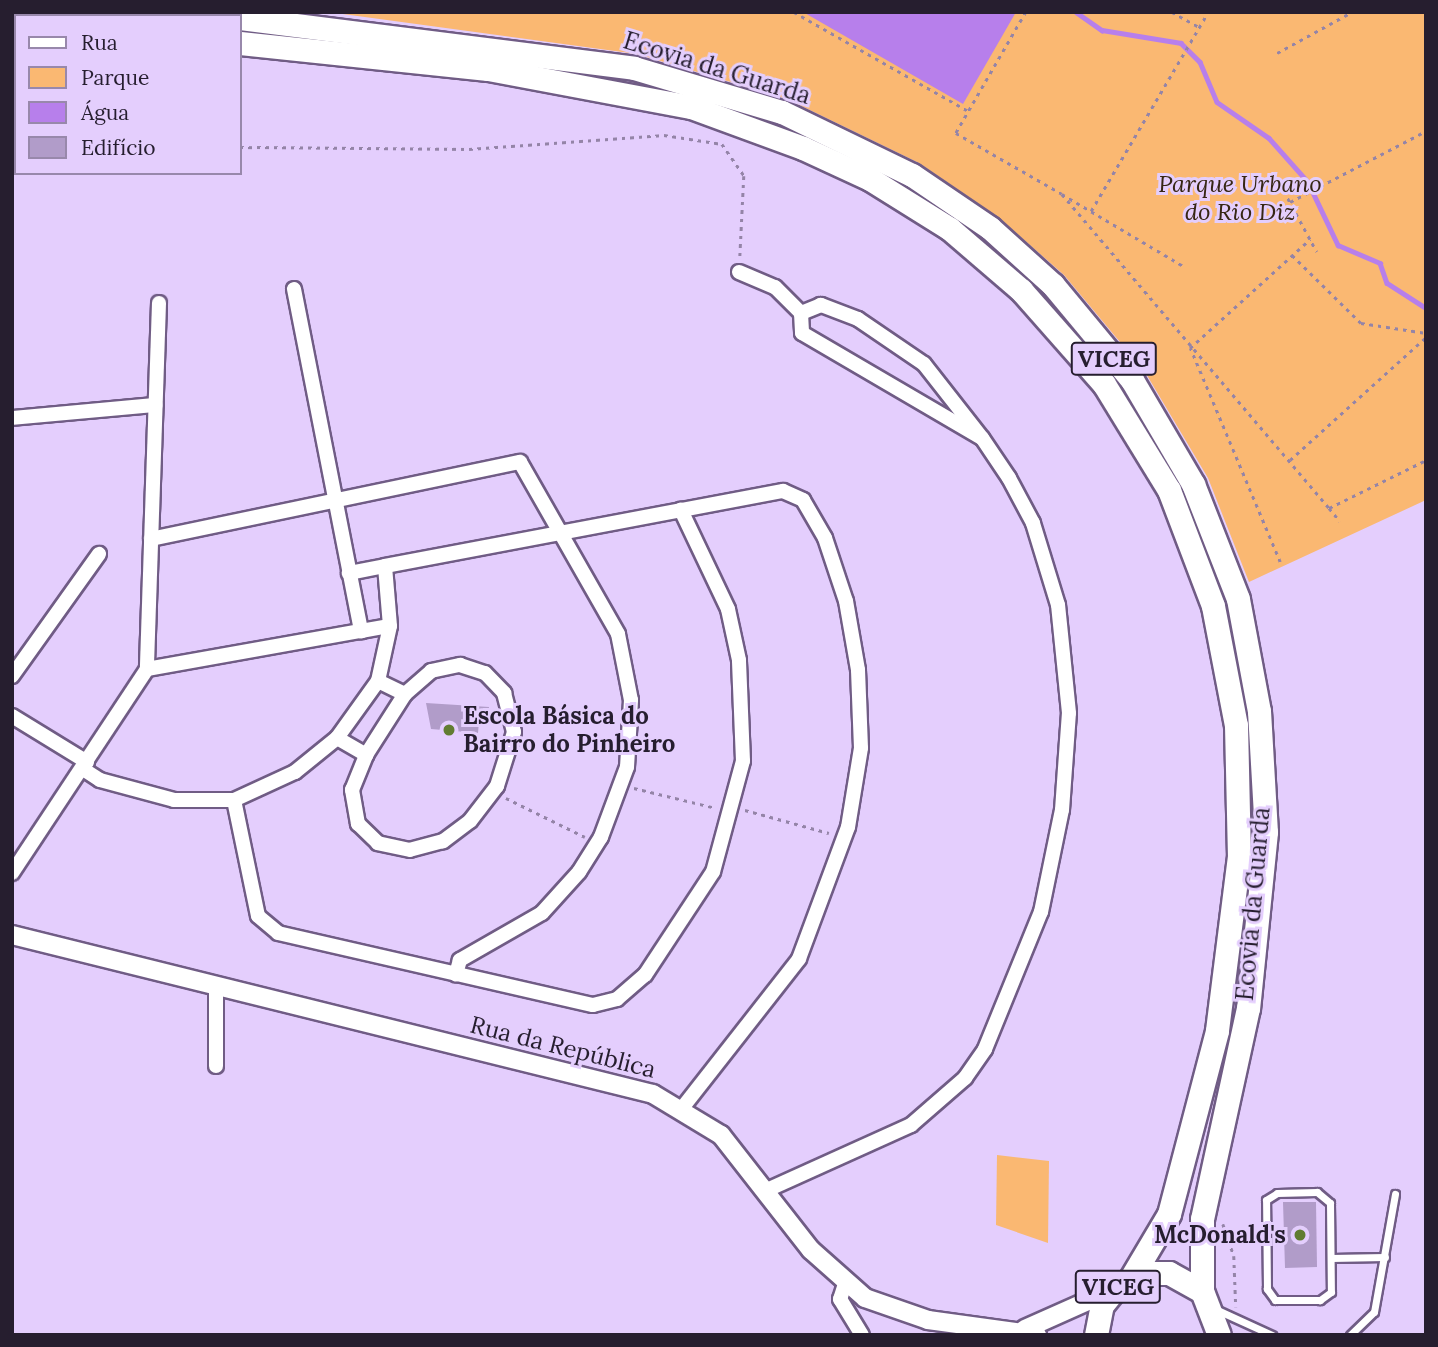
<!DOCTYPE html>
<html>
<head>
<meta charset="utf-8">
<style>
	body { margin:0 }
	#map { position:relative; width:1438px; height:1347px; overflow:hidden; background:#e4cefd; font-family:Lora,serif }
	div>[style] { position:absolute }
	.green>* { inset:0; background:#fab872 }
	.water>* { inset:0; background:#b77feb }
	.stream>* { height:4.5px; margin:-2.25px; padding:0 2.25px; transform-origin:2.25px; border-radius:2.25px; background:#b77feb }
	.building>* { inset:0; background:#b19cc9 }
	.path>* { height:2.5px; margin-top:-1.25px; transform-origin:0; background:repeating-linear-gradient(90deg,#9484a7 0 3.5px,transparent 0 8.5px) }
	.roads { filter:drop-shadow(2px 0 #705c85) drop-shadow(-2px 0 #705c85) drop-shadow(0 2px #705c85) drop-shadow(0 -2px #705c85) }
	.service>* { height:7px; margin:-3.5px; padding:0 3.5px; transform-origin:3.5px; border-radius:3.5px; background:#fff }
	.minor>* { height:14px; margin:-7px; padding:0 7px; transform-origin:7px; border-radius:7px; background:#fff }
	.tertiary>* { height:18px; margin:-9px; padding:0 9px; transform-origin:9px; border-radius:9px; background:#fff }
	.trunk>* { height:23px; margin:-11.5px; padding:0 11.5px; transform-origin:11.5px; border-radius:11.5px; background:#fff }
	.dots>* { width:19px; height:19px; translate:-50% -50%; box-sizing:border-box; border:4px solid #e4cefd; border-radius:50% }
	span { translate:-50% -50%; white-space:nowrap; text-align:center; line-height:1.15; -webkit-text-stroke:6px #e4cefd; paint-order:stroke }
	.shield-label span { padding:2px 5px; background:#e4cefd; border:2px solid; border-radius:5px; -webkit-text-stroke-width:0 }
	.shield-label { font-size:23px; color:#261e2f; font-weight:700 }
	.street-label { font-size:24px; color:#261e2f }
	.park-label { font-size:24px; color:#362614; font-style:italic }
	.poi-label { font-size:24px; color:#261e2f; font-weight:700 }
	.left { translate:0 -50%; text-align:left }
	.right { translate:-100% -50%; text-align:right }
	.frame { position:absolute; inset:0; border:14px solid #261e2f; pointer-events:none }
	.legend { position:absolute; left:14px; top:14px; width:228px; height:161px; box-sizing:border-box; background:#e4cefd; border:2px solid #9888ab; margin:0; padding:9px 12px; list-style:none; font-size:21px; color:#261e2f }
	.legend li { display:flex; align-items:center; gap:14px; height:35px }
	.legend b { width:35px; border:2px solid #9888ab }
</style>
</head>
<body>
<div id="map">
	<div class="green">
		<div style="clip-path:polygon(328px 12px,1426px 12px,1426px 500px,1249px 582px,1208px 478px,1145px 372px,1064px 275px,998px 217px,919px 163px,787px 99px,637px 54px)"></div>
		<div style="clip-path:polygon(997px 1155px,1049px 1161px,1048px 1243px,996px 1225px)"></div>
	</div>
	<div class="water">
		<div style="clip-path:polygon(803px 12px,1016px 12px,963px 104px)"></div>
	</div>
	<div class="stream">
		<div style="left:1076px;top:12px;width:32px;rotate:35deg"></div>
		<div style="left:1102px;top:30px;width:80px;rotate:9.3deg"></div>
		<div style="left:1181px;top:43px;width:27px;rotate:45deg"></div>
		<div style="left:1200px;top:62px;width:43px;rotate:67deg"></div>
		<div style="left:1217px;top:102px;width:63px;rotate:34.7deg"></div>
		<div style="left:1269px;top:138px;width:59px;rotate:48.4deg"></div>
		<div style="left:1308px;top:182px;width:70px;rotate:64.5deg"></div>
		<div style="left:1338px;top:245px;width:46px;rotate:23.2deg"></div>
		<div style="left:1380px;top:263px;width:21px;rotate:71deg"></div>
		<div style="left:1387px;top:283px;width:46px;rotate:32.7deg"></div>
	</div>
	<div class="building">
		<div style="clip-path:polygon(426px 703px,489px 707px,488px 723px,479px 722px,478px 733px,431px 729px)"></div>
		<div style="clip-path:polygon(1283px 1202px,1316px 1202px,1317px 1267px,1285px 1268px)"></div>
	</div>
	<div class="path">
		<div style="left:794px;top:12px;width:200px;rotate:29.6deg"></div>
		<div style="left:1026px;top:12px;width:140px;rotate:120deg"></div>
		<div style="left:956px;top:133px;width:122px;rotate:29.9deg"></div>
		<div style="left:1062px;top:194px;width:412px;rotate:49.6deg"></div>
		<div style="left:1329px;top:508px;width:108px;rotate:-26.3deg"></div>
		<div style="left:1172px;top:12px;width:31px;rotate:29deg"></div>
		<div style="left:1277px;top:53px;width:85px;rotate:-28.7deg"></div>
		<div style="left:1424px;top:57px;width:2px"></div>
		<div style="left:12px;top:76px;width:4px;rotate:27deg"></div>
		<div style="left:240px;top:147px;width:229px;rotate:0.5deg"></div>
		<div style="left:469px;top:149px;width:196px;rotate:-4.1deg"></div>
		<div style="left:664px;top:135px;width:59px;rotate:8.8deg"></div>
		<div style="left:722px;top:144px;width:39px;rotate:55deg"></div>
		<div style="left:744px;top:176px;width:83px;rotate:92.8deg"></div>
		<div style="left:1284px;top:191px;width:69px;rotate:61.6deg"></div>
		<div style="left:1062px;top:194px;width:143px;rotate:30.7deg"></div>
		<div style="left:1290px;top:202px;width:153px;rotate:-27.6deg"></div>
		<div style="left:1091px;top:211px;width:231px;rotate:-59.5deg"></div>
		<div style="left:1292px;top:255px;width:97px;rotate:44.6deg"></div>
		<div style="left:1361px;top:323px;width:66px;rotate:8.7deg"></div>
		<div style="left:1290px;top:460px;width:183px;rotate:-42.1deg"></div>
		<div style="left:1329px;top:508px;width:17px;rotate:50deg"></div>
		<div style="left:1280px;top:562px;width:232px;rotate:-112.8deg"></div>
		<div style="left:1190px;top:348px;width:162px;rotate:-42.2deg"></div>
		<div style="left:634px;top:788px;width:84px;rotate:13.7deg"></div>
		<div style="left:506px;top:798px;width:88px;rotate:26.3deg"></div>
		<div style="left:745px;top:810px;width:87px;rotate:15.3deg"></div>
		<div style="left:1223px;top:1224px;width:34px;rotate:71deg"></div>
		<div style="left:1234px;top:1256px;width:51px;rotate:87.8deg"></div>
	</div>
	<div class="roads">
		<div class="service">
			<div style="left:1317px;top:1192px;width:17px;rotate:40deg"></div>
			<div style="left:1330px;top:1203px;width:89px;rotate:89.4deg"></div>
			<div style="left:1331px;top:1292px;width:14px;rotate:144deg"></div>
			<div style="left:1320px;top:1300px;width:45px;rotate:180deg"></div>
			<div style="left:1275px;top:1300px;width:14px;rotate:-126deg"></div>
			<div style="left:1267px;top:1289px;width:89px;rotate:-90.6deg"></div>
			<div style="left:1266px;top:1200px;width:13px;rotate:-32deg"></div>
			<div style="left:1277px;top:1193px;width:40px;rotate:-1.4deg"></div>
			<div style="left:1331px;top:1258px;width:54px;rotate:-1.1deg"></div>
			<div style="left:1215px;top:1309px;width:63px;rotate:24.5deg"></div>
			<div style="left:1350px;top:1335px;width:33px;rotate:-44deg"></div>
			<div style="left:1374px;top:1312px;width:120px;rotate:-79.9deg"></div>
		</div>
		<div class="minor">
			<div style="left:739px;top:272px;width:39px;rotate:23deg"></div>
			<div style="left:775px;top:287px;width:37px;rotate:45deg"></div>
			<div style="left:294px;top:289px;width:349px;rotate:78.9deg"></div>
			<div style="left:361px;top:631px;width:29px;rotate:-10deg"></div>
			<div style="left:159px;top:303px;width:366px;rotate:91.9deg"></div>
			<div style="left:147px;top:669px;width:217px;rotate:-10.1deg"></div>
			<div style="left:12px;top:418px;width:144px;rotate:-5.2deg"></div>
			<div style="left:151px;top:539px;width:377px;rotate:-11.8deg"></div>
			<div style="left:520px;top:462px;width:198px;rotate:60.3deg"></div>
			<div style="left:618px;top:634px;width:67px;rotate:78.9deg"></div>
			<div style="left:631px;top:700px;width:67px;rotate:93.4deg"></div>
			<div style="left:627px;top:767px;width:75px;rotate:110.4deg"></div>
			<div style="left:601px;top:837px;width:41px;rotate:122.2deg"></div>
			<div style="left:579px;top:872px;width:55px;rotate:132.1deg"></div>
			<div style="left:542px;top:913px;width:95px;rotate:150.2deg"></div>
			<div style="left:460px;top:960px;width:15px;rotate:106deg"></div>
			<div style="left:385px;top:566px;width:405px;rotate:-10.7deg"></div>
			<div style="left:783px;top:491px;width:22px;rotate:24deg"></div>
			<div style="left:803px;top:500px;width:44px;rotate:59.9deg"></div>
			<div style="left:825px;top:538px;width:66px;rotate:71.6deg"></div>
			<div style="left:846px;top:601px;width:70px;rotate:80.1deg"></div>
			<div style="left:858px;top:670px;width:78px;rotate:87.8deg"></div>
			<div style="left:861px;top:748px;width:80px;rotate:99.3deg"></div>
			<div style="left:848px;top:827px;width:141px;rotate:110.4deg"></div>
			<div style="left:799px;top:959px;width:188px;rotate:128.1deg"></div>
			<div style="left:460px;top:665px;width:26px;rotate:18deg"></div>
			<div style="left:485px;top:673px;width:28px;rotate:46deg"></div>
			<div style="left:504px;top:693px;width:40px;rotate:75.6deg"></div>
			<div style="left:514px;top:732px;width:57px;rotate:107.5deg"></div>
			<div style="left:497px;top:786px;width:44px;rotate:127.6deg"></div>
			<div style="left:470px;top:821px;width:34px;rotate:143deg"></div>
			<div style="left:443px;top:841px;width:34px;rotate:165deg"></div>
			<div style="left:410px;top:850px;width:33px;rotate:-168deg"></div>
			<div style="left:378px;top:843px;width:28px;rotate:-136deg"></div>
			<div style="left:358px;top:824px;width:35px;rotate:-100deg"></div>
			<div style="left:352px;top:790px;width:38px;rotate:-68deg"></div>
			<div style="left:366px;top:755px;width:72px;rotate:-57.4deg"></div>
			<div style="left:405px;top:694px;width:35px;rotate:-41deg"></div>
			<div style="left:431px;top:671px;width:30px;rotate:-12deg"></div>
			<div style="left:12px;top:676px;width:150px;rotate:-54.5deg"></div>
			<div style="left:378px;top:681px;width:30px;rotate:26deg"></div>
			<div style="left:12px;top:716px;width:88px;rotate:31.5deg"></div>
			<div style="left:337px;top:738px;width:34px;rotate:30deg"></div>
			<div style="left:83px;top:769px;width:20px;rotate:33deg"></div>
			<div style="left:100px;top:780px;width:77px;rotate:15.1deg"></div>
			<div style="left:174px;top:800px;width:60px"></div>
			<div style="left:234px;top:800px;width:67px;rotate:-24.7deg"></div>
			<div style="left:295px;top:772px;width:54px;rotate:-39deg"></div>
			<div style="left:337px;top:738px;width:70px;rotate:-54.3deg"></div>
			<div style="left:378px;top:681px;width:56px;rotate:-77.7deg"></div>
			<div style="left:390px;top:626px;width:60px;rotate:-94.8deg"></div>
			<div style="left:385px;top:566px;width:37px;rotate:169deg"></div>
			<div style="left:234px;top:800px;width:118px;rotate:78.3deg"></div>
			<div style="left:258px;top:916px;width:26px;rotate:40deg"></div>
			<div style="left:278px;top:933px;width:323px;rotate:12.9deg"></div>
			<div style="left:593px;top:1005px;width:25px;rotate:-14deg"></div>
			<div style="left:617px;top:999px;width:37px;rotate:-41deg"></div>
			<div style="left:645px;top:975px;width:123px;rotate:-56.6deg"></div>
			<div style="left:713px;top:872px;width:115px;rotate:-74.9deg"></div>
			<div style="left:743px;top:761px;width:101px;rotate:-92.3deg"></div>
			<div style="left:739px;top:660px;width:52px;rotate:-102.2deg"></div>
			<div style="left:728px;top:609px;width:110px;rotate:-115.4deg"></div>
			<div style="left:12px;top:873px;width:245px;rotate:-56.5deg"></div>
			<div style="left:216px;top:1066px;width:79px;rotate:-90deg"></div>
			<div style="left:767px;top:1190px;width:158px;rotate:-24.3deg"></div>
			<div style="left:911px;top:1125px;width:72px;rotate:-41deg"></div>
			<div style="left:965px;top:1078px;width:35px;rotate:-55deg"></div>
			<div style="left:985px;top:1049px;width:148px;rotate:-67.8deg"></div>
			<div style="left:1041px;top:912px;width:104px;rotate:-78.4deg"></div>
			<div style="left:1062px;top:810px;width:97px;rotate:-85.9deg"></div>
			<div style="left:1069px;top:713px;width:109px;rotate:-95.8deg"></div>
			<div style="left:1058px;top:605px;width:86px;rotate:-107deg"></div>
			<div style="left:1033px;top:523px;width:51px;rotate:-118.1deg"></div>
			<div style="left:1009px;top:478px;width:48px;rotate:-124deg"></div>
			<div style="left:982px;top:438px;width:94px;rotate:-128.1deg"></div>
			<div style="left:924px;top:364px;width:80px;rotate:-145.7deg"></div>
			<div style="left:858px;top:319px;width:40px;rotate:-159deg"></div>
			<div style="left:821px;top:305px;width:22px;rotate:158deg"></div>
			<div style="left:801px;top:313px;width:20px;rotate:87deg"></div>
			<div style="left:802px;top:333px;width:208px;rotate:30.3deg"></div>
			<div style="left:845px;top:1284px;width:16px;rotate:108deg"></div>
			<div style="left:840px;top:1299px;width:42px;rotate:58.6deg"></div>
		</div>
		<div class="tertiary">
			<div style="left:12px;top:935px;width:660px;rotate:13.93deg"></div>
			<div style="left:653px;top:1094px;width:79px;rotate:31.1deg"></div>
			<div style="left:721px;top:1135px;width:146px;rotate:52deg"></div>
			<div style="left:811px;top:1250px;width:72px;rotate:41.6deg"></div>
			<div style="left:865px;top:1298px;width:67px;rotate:19.2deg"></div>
			<div style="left:928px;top:1320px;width:110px;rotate:7.8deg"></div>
			<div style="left:1025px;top:1329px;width:98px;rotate:-24deg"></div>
		</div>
		<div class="trunk">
			<div style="left:188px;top:12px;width:34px;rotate:7deg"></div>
			<div style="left:12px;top:18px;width:4px;rotate:14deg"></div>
			<div style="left:240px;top:18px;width:397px;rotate:7.2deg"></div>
			<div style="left:634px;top:68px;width:154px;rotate:16.6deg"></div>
			<div style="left:782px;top:112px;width:144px;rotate:25.9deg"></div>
			<div style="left:912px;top:175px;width:94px;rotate:34.2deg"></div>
			<div style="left:990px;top:228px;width:85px;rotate:42.1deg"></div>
			<div style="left:1053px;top:285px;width:124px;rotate:50.3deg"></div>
			<div style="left:1132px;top:380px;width:121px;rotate:59.6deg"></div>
			<div style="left:1193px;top:484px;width:123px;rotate:68.6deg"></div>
			<div style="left:1238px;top:599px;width:114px;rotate:79.4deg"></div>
			<div style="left:1259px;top:711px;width:121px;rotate:86.7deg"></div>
			<div style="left:1266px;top:832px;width:177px;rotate:95.8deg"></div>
			<div style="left:1248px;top:1008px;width:216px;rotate:102.3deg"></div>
			<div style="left:1202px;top:1219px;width:72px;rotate:90deg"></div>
			<div style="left:240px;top:43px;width:249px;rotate:6deg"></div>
			<div style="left:488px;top:69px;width:207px;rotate:10.6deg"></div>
			<div style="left:691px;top:107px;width:119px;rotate:20.1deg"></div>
			<div style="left:803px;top:148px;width:74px;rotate:24.8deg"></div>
			<div style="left:870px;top:179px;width:94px;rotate:32deg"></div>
			<div style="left:950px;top:229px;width:94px;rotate:40.7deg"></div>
			<div style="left:1021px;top:290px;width:125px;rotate:48.6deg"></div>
			<div style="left:1104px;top:384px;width:124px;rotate:58.5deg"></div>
			<div style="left:1169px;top:490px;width:124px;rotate:69.2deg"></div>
			<div style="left:1213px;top:606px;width:121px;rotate:79.1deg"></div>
			<div style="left:1236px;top:725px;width:131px;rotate:88.7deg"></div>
			<div style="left:1239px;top:856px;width:176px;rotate:97.2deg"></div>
			<div style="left:1217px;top:1031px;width:189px;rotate:104.7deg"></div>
			<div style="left:1169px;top:1214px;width:74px;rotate:120.7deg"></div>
			<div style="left:1096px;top:1335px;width:31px;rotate:-79deg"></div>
			<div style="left:1102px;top:1305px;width:21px;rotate:-51deg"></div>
			<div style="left:1115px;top:1289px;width:38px;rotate:-25deg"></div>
			<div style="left:1150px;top:1273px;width:19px"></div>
			<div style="left:1169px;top:1273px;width:38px;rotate:29deg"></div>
			<div style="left:1202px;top:1291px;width:47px;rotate:68.9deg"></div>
		</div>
	</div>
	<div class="dots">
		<div style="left:449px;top:730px;background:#617c31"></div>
		<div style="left:1300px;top:1235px;background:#617c31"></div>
	</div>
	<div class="shield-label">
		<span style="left:1114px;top:359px">VICEG</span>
		<span style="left:1118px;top:1287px">VICEG</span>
	</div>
	<div class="street-label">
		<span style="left:717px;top:68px;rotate:17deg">Ecovia da Guarda</span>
		<span style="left:1253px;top:904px;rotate:-85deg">Ecovia da Guarda</span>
		<span style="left:563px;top:1047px;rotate:14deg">Rua da República</span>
	</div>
	<div class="park-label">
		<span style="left:1240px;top:198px">Parque Urbano<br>do Rio Diz</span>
	</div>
	<div class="poi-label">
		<span class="left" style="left:463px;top:730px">Escola Básica do<br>Bairro do Pinheiro</span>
		<span class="right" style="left:1286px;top:1235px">McDonald's</span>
	</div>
	<div class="frame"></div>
	<ul class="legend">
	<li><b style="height:9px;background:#fff"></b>Rua</li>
	<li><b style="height:19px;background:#fab872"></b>Parque</li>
	<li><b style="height:19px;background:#b77feb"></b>Água</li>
	<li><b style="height:19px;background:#b19cc9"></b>Edifício</li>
	</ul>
</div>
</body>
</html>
